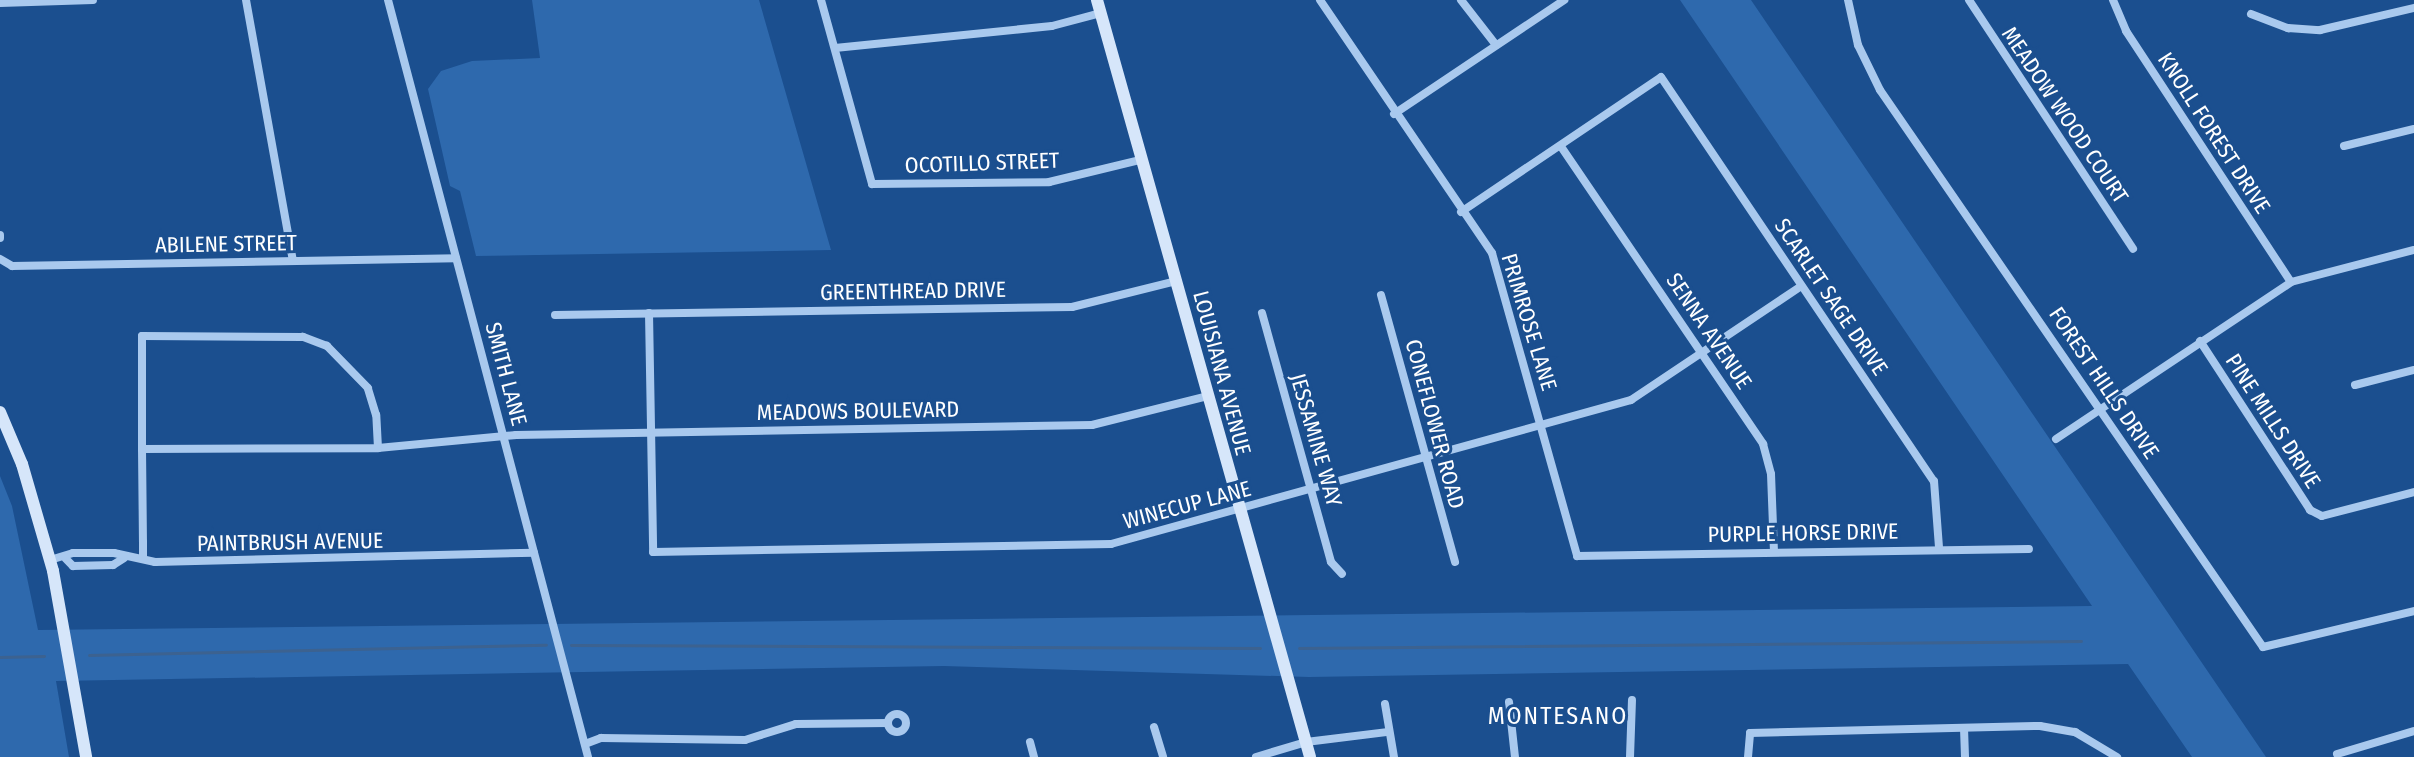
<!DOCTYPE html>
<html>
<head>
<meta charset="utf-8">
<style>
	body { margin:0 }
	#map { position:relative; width:2414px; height:757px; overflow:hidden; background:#1b4f8f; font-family:"Fira Sans Condensed",sans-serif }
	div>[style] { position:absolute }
	.green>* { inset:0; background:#2e69ad }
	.stream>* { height:3px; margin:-1.5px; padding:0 1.5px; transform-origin:1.5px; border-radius:1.5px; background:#3c6290 }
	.street>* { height:8px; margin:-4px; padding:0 4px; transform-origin:4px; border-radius:4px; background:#a9c9ee }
	.street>.ring { margin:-4px; padding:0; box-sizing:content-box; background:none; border:8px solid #a9c9ee; border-radius:50% }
	.secondary>* { height:12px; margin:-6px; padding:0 6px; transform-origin:6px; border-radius:6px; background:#d6e6fa }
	span { translate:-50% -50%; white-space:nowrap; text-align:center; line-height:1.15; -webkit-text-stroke:6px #1b4f8f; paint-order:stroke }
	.street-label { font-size:22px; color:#fff }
	.neighbourhood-label { font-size:24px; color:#fff; letter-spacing:2px }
</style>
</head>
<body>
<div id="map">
	<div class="green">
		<div style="clip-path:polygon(532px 0,759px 0,831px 250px,476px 256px,460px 191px,450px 186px,428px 89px,441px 71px,472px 61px,540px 58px)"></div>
		<div style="clip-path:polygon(1680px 0,1751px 0,2266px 757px,2192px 757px,2128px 664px,1309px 677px,944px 666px,56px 681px,69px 757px,0 757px,0 476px,12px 506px,38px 630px,2092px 606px)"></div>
	</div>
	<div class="stream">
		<div style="left:571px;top:645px;width:689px;rotate:0.25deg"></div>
		<div style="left:1299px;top:648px;width:782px;rotate:-0.51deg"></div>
		<div style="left:89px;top:655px;width:457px;rotate:-1.3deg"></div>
		<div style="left:0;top:657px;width:44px;rotate:-1.3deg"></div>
	</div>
	<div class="street">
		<div style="left:246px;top:0;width:264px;rotate:79.8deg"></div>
		<div style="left:388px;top:0;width:783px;rotate:75.2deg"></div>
		<div style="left:821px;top:0;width:191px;rotate:74.5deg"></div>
		<div style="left:872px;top:184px;width:177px;rotate:-0.6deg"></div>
		<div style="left:1049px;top:182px;width:94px;rotate:-13.6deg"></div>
		<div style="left:1320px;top:0;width:306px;rotate:55.8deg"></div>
		<div style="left:1492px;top:253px;width:315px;rotate:74.3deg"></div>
		<div style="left:1577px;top:556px;width:452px;rotate:-0.9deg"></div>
		<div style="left:1461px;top:0;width:57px;rotate:52.1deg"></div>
		<div style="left:1848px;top:0;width:46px;rotate:77.5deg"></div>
		<div style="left:1858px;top:45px;width:50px;rotate:63.9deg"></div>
		<div style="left:1880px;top:90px;width:676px;rotate:55.49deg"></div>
		<div style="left:2263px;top:647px;width:155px;rotate:-13.4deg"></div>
		<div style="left:1969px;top:0;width:298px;rotate:56.6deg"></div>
		<div style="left:2113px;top:0;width:34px;rotate:67deg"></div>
		<div style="left:2126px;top:31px;width:300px;rotate:56.7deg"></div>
		<div style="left:0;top:3px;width:93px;rotate:-1.8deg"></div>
		<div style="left:2251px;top:14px;width:40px;rotate:21deg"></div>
		<div style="left:2288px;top:28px;width:32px;rotate:4deg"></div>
		<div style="left:2320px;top:30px;width:97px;rotate:-13.2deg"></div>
		<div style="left:835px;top:48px;width:218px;rotate:-5.8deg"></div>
		<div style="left:1052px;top:26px;width:51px;rotate:-14.9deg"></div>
		<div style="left:1394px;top:114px;width:205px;rotate:-33.8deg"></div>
		<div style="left:2344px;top:146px;width:72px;rotate:-13.7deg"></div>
		<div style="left:1562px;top:148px;width:358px;rotate:55.8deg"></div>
		<div style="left:1763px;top:444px;width:31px;rotate:75deg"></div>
		<div style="left:1771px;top:474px;width:78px;rotate:87.8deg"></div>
		<div style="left:1461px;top:212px;width:241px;rotate:-34deg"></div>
		<div style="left:1661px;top:77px;width:488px;rotate:56deg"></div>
		<div style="left:1934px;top:481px;width:67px;rotate:85.7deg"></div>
		<div style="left:0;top:235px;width:3px;rotate:90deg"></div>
		<div style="left:0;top:259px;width:14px;rotate:30deg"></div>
		<div style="left:12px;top:266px;width:444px;rotate:-1deg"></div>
		<div style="left:1381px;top:295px;width:277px;rotate:74.5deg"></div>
		<div style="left:649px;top:313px;width:239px;rotate:89deg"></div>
		<div style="left:653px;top:552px;width:458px;rotate:-1deg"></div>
		<div style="left:1111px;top:544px;width:540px;rotate:-15.48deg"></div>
		<div style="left:1631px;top:400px;width:205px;rotate:-33.8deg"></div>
		<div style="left:1262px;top:313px;width:258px;rotate:74.5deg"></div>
		<div style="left:1331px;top:562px;width:16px;rotate:47deg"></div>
		<div style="left:555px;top:315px;width:517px;rotate:-0.89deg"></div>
		<div style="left:1072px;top:307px;width:107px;rotate:-14deg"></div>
		<div style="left:2200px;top:341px;width:202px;rotate:56.9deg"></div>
		<div style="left:2310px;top:510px;width:13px;rotate:27deg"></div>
		<div style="left:2322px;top:516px;width:95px;rotate:-14.6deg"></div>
		<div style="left:2355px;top:385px;width:61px;rotate:-14.3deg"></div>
		<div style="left:2056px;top:439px;width:283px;rotate:-33.7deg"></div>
		<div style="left:2291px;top:282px;width:127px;rotate:-14.6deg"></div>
		<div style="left:378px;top:448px;width:139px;rotate:-5.4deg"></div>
		<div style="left:516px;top:435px;width:576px;rotate:-0.99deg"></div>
		<div style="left:1092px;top:425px;width:120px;rotate:-14deg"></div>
		<div style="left:142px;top:449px;width:236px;rotate:-0.2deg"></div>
		<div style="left:378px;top:448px;width:33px;rotate:-93deg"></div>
		<div style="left:376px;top:415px;width:28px;rotate:-107deg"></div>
		<div style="left:368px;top:388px;width:59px;rotate:-134.3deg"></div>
		<div style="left:327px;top:346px;width:26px;rotate:-159deg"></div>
		<div style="left:303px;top:337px;width:161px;rotate:-179.6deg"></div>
		<div style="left:142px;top:336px;width:113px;rotate:90deg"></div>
		<div style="left:142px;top:449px;width:93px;rotate:89.4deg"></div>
		<div style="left:143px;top:542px;width:16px;rotate:90deg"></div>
		<div style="left:66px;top:559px;width:10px;rotate:45deg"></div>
		<div style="left:73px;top:566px;width:40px;rotate:-1.4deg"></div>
		<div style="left:113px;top:565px;width:13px;rotate:-32deg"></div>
		<div style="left:50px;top:560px;width:24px;rotate:-17deg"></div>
		<div style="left:73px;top:553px;width:41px"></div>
		<div style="left:114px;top:553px;width:42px;rotate:12.4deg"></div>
		<div style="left:155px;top:562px;width:379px;rotate:-1.4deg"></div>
		<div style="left:1509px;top:702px;width:55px;rotate:83.8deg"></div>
		<div style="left:1385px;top:704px;width:54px;rotate:80.4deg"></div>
		<div class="ring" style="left:888px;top:714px;width:10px;height:10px"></div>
		<div style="left:1154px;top:727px;width:31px;rotate:73deg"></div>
		<div style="left:1964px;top:728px;width:29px;rotate:88deg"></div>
		<div style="left:1030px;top:742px;width:16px;rotate:75deg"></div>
		<div style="left:585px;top:744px;width:17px;rotate:-21deg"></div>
		<div style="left:601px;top:738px;width:144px;rotate:0.8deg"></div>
		<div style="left:745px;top:740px;width:53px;rotate:-17.4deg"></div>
		<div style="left:796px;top:724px;width:92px;rotate:-0.6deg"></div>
		<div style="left:2337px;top:754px;width:80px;rotate:-16.6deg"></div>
		<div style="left:1256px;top:757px;width:52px;rotate:-16.7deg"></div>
		<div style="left:1306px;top:742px;width:83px;rotate:-7deg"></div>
		<div style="left:1630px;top:757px;width:57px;rotate:-88deg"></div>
		<div style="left:1748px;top:757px;width:24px;rotate:-85deg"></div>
		<div style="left:1750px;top:733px;width:290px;rotate:-1.4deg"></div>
		<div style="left:2040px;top:726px;width:36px;rotate:10deg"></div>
		<div style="left:2075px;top:732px;width:49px;rotate:30.8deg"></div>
	</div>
	<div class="secondary">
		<div style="left:1097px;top:0;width:786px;rotate:74.28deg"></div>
		<div style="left:0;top:412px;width:56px;rotate:67.1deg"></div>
		<div style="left:22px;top:464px;width:111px;rotate:73.8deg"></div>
		<div style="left:53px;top:571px;width:189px;rotate:79.9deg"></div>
	</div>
	<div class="street-label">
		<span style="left:2065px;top:115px;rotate:56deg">MEADOW WOOD COURT</span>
		<span style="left:2214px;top:133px;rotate:57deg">KNOLL FOREST DRIVE</span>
		<span style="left:982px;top:163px;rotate:-2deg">OCOTILLO STREET</span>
		<span style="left:226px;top:244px;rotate:-1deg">ABILENE STREET</span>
		<span style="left:913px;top:291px;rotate:-1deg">GREENTHREAD DRIVE</span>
		<span style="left:1831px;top:297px;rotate:56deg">SCARLET SAGE DRIVE</span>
		<span style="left:1529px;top:322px;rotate:73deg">PRIMROSE LANE</span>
		<span style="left:1709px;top:331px;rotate:56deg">SENNA AVENUE</span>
		<span style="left:1222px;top:373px;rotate:75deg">LOUISIANA AVENUE</span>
		<span style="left:506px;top:374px;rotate:75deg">SMITH LANE</span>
		<span style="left:2104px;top:383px;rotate:56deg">FOREST HILLS DRIVE</span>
		<span style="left:858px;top:411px;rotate:-1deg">MEADOWS BOULEVARD</span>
		<span style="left:2273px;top:421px;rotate:57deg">PINE MILLS DRIVE</span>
		<span style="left:1435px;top:424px;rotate:75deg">CONEFLOWER ROAD</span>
		<span style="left:1316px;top:440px;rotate:74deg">JESSAMINE WAY</span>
		<span style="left:1187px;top:505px;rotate:-15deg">WINECUP LANE</span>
		<span style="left:1803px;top:533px;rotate:-1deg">PURPLE HORSE DRIVE</span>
		<span style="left:290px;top:542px;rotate:-1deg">PAINTBRUSH AVENUE</span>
	</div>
	<div class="neighbourhood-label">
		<span style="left:1558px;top:717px">MONTESANO</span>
	</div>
</div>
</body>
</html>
